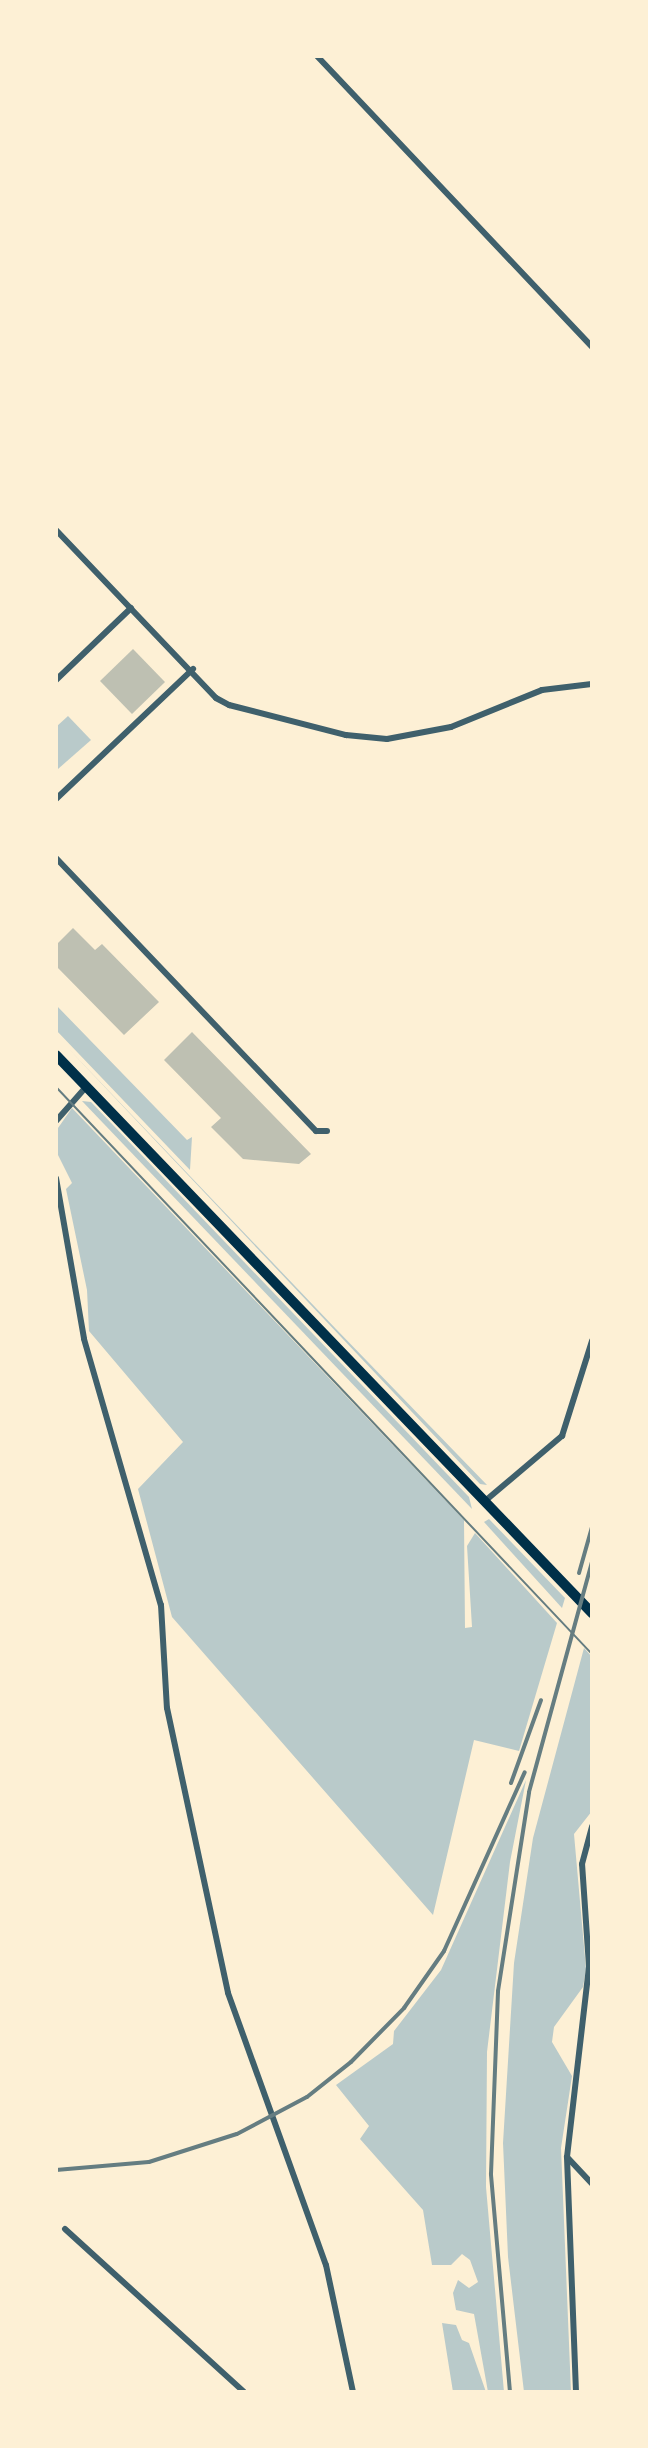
<!DOCTYPE html>
<html>
<head>
<meta charset="utf-8">
<style>
	body { margin:0 }
	#map { position:relative; width:648px; height:2448px; overflow:hidden; background:#fdf0d5; font-family:"Asap Condensed",sans-serif }
	div>[style] { position:absolute }
	.green>* { inset:0; background:#b9caca }
	.building>* { inset:0; background:#bec0b2 }
	.minor>* { height:6px; margin:-3px; padding:0 3px; transform-origin:3px; border-radius:3px; background:#3f606c }
	.primary>* { height:10px; margin:-5px; padding:0 5px; transform-origin:5px; border-radius:5px; background:#003049 }
	.tram>* { height:2px; margin:-1px; padding:0 1px; transform-origin:1px; border-radius:1px; background:#657d81 }
	.rail>* { height:4px; margin:-2px; padding:0 2px; transform-origin:2px; border-radius:2px; background:#657d81 }
	span { translate:-50% -50%; white-space:nowrap; text-align:center; line-height:1.15; -webkit-text-stroke:6px #fdf0d5; paint-order:stroke }
	.frame { position:absolute; inset:0; border:58px solid #fdf0d5; pointer-events:none }
</style>
</head>
<body>
<div id="map">
	<div class="green">
		<div style="clip-path:polygon(68px 716px,91px 740px,58px 769px,56px 727px)"></div>
		<div style="clip-path:polygon(56px 1005px,187px 1140px,192px 1137px,190px 1170px,56px 1030px)"></div>
		<div style="clip-path:polygon(65px 1045px,336px 1329px,487px 1485px,480px 1484px)"></div>
		<div style="clip-path:polygon(82px 1101px,91px 1102px,469px 1497px,472px 1509px)"></div>
		<div style="clip-path:polygon(72px 1108px,464px 1520px,465px 1628px,472px 1627px,467px 1546px,475px 1533px,557px 1623px,519px 1751px,474px 1740px,433px 1915px,172px 1617px,138px 1489px,183px 1442px,89px 1331px,87px 1290px,66px 1189px,72px 1183px,56px 1151px,58px 1128px)"></div>
		<div style="clip-path:polygon(489px 1519px,565px 1598px,562px 1608px,484px 1522px)"></div>
		<div style="clip-path:polygon(584px 1648px,592px 1657px,592px 1811px,574px 1834px,586px 1969px,583px 1987px,554px 2027px,552px 2042px,572px 2076px,561px 2148px,571px 2392px,524px 2392px,508px 2257px,503px 2143px,514px 1963px,533px 1838px)"></div>
		<div style="clip-path:polygon(526px 1780px,510px 1862px,487px 2052px,486px 2187px,504px 2392px,488px 2392px,474px 2314px,456px 2310px,453px 2293px,458px 2280px,469px 2288px,478px 2282px,470px 2260px,462px 2254px,451px 2265px,432px 2265px,423px 2210px,360px 2139px,369px 2126px,336px 2085px,393px 2044px,394px 2031px,441px 1970px)"></div>
		<div style="clip-path:polygon(442px 2323px,456px 2325px,462px 2340px,469px 2343px,486px 2392px,453px 2392px)"></div>
	</div>
	<div class="building">
		<div style="clip-path:polygon(133px 649px,165px 682px,132px 714px,100px 681px)"></div>
		<div style="clip-path:polygon(73px 928px,95px 950px,102px 944px,159px 1002px,124px 1035px,56px 966px,56px 945px)"></div>
		<div style="clip-path:polygon(192px 1032px,311px 1154px,299px 1164px,243px 1159px,211px 1127px,221px 1118px,164px 1060px)"></div>
	</div>
	<div class="minor">
		<div style="left:317px;top:56px;width:400px;rotate:46.6deg"></div>
		<div style="left:56px;top:530px;width:232px;rotate:46.4deg"></div>
		<div style="left:216px;top:698px;width:15px;rotate:28deg"></div>
		<div style="left:229px;top:705px;width:121px;rotate:14.4deg"></div>
		<div style="left:346px;top:735px;width:41px;rotate:5.6deg"></div>
		<div style="left:387px;top:739px;width:65px;rotate:-10.6deg"></div>
		<div style="left:451px;top:727px;width:98px;rotate:-22.1deg"></div>
		<div style="left:542px;top:690px;width:50px;rotate:-6.8deg"></div>
		<div style="left:56px;top:680px;width:104px;rotate:-43.8deg"></div>
		<div style="left:56px;top:799px;width:189px;rotate:-43.5deg"></div>
		<div style="left:56px;top:858px;width:377px;rotate:46.4deg"></div>
		<div style="left:316px;top:1131px;width:11px"></div>
		<div style="left:56px;top:1121px;width:45px;rotate:-48.6deg"></div>
		<div style="left:56px;top:1178px;width:163px;rotate:80.1deg"></div>
		<div style="left:84px;top:1339px;width:277px;rotate:73.9deg"></div>
		<div style="left:161px;top:1605px;width:103px;rotate:86.7deg"></div>
		<div style="left:167px;top:1708px;width:291px;rotate:77.9deg"></div>
		<div style="left:228px;top:1993px;width:289px;rotate:70.2deg"></div>
		<div style="left:326px;top:2265px;width:130px;rotate:78deg"></div>
		<div style="left:485px;top:1501px;width:101px;rotate:-40.2deg"></div>
		<div style="left:562px;top:1436px;width:100px;rotate:-72.5deg"></div>
		<div style="left:567px;top:2157px;width:37px;rotate:47deg"></div>
		<div style="left:65px;top:2229px;width:242px;rotate:42.3deg"></div>
		<div style="left:576px;top:2392px;width:235px;rotate:-92.2deg"></div>
		<div style="left:567px;top:2157px;width:192px;rotate:-83.4deg"></div>
		<div style="left:589px;top:1966px;width:102px;rotate:-93.9deg"></div>
		<div style="left:582px;top:1864px;width:39px;rotate:-75deg"></div>
	</div>
	<div class="primary">
		<div style="left:56px;top:1055px;width:774px;rotate:46.15deg"></div>
	</div>
	<div class="tram">
		<div style="left:56px;top:1087px;width:780px;rotate:46.61deg"></div>
	</div>
	<div class="rail">
		<div style="left:579px;top:1573px;width:48px;rotate:-74.2deg"></div>
		<div style="left:511px;top:1783px;width:88px;rotate:-70.1deg"></div>
		<div style="left:56px;top:2170px;width:93px;rotate:-4.9deg"></div>
		<div style="left:149px;top:2162px;width:92px;rotate:-17.7deg"></div>
		<div style="left:237px;top:2134px;width:79px;rotate:-27.9deg"></div>
		<div style="left:307px;top:2097px;width:56px;rotate:-38.5deg"></div>
		<div style="left:351px;top:2062px;width:76px;rotate:-45.5deg"></div>
		<div style="left:404px;top:2008px;width:70px;rotate:-54.9deg"></div>
		<div style="left:444px;top:1951px;width:196px;rotate:-65.7deg"></div>
		<div style="left:510px;top:2392px;width:219px;rotate:-95deg"></div>
		<div style="left:491px;top:2174px;width:183px;rotate:-87.8deg"></div>
		<div style="left:498px;top:1991px;width:201px;rotate:-81.1deg"></div>
		<div style="left:529px;top:1792px;width:238px;rotate:-74.7deg"></div>
	</div>
	<div class="frame"></div>
</div>
</body>
</html>
